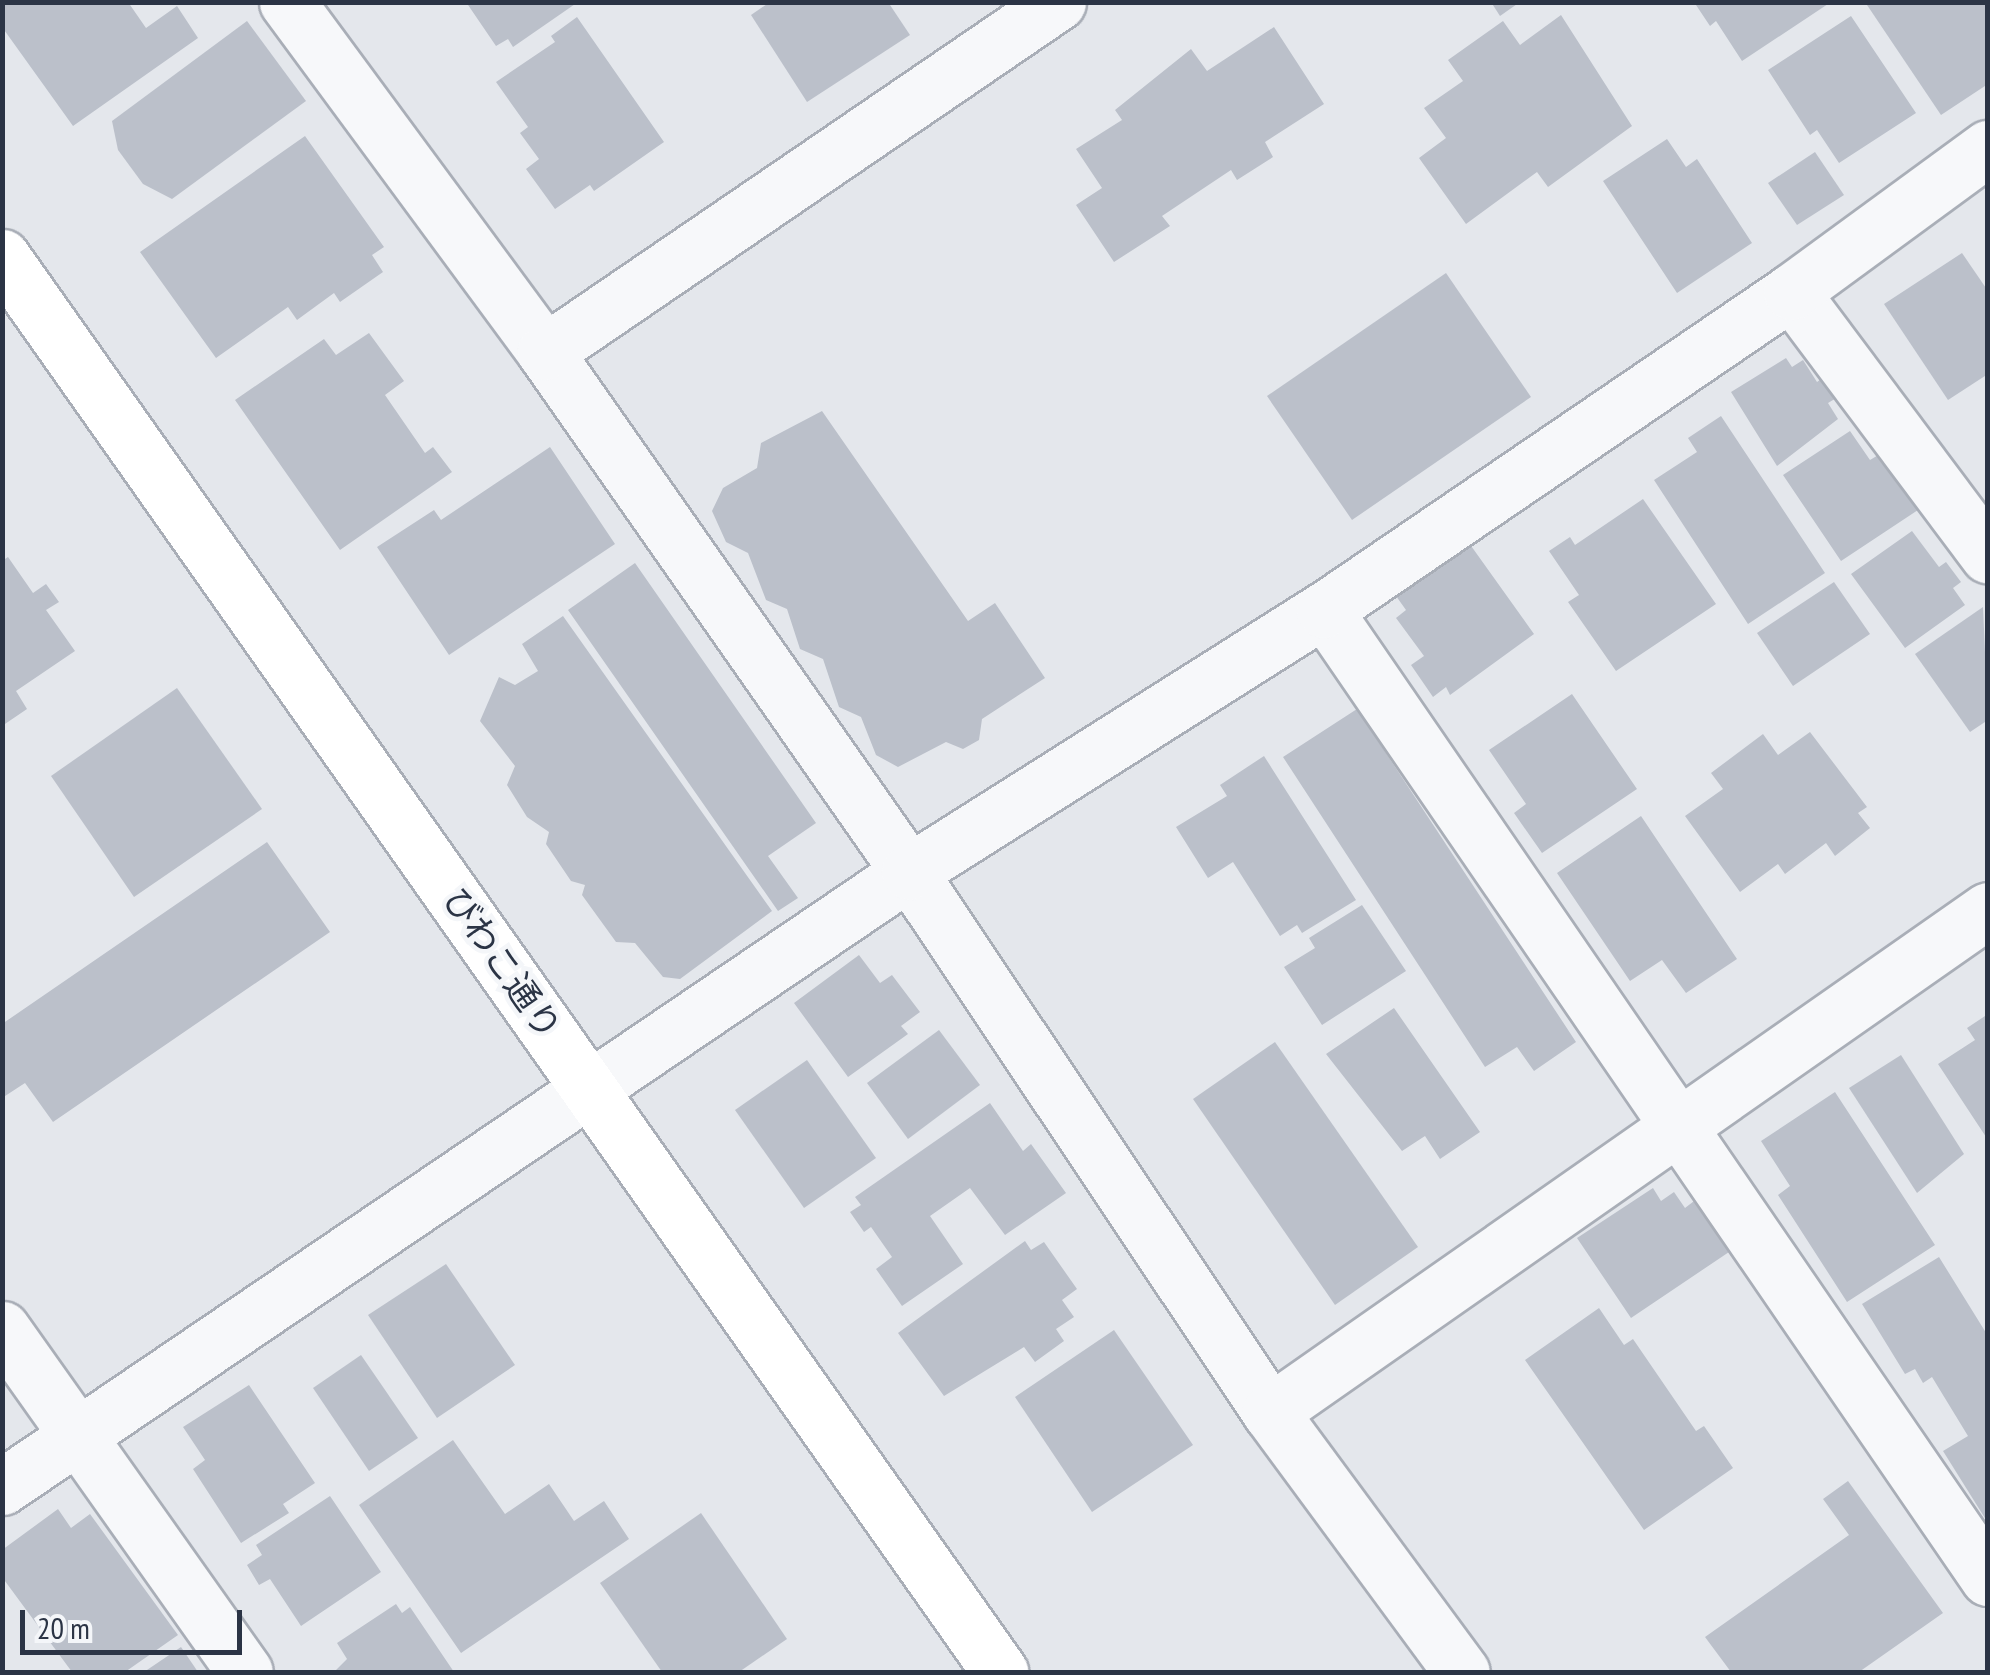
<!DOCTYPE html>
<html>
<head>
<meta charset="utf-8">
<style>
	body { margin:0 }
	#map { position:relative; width:1990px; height:1675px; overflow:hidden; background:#e4e7ec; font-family:"PT Sans Narrow","Noto Sans JP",sans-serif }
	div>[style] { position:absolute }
	.building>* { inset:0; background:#bbc0ca }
	.roads { filter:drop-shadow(2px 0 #a9aeb7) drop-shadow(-2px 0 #a9aeb7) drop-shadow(0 2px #a9aeb7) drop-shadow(0 -2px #a9aeb7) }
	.street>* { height:55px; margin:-27.5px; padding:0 27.5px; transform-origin:27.5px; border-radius:27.5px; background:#f7f8fa }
	.secondary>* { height:55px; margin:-27.5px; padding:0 27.5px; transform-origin:27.5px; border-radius:27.5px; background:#fff }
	span { translate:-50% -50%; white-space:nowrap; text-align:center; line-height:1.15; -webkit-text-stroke:9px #f4f6f9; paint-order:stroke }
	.street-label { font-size:35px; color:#2b3445 }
	.frame { position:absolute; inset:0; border:5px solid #2b3445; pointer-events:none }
	.scale { position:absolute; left:20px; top:1610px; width:222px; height:45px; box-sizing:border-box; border:5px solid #2b3445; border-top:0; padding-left:12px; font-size:30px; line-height:35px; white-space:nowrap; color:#2b3445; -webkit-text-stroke:8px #f4f6f9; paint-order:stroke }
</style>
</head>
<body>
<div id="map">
	<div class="building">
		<div style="clip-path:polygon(2px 2px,128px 2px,146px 28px,177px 6px,198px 38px,73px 126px,2px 27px)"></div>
		<div style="clip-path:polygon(466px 2px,578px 2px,513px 47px,508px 39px,496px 46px)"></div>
		<div style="clip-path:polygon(770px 2px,888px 2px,910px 35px,807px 102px,751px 15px)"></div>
		<div style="clip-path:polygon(1491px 2px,1520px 2px,1500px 16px)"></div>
		<div style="clip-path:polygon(1694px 2px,1831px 2px,1742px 61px,1716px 21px,1710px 26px)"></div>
		<div style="clip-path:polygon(1865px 2px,1988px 2px,1988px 84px,1941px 115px)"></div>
		<div style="clip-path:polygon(1561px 15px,1632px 126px,1548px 187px,1537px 172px,1466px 224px,1419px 158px,1446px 138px,1424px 108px,1463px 81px,1448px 60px,1503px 21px,1520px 45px)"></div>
		<div style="clip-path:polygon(1851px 16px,1916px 113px,1839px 163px,1817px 130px,1810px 135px,1768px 70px)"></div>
		<div style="clip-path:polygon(577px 17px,664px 142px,594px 191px,590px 185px,555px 209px,526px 169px,539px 159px,520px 133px,528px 127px,496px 82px,555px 42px,551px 36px)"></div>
		<div style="clip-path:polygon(247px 21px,306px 101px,172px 199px,143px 184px,118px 150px,112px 121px)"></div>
		<div style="clip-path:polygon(1274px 27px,1324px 104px,1265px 142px,1273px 157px,1237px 180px,1231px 170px,1162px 216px,1170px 226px,1114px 262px,1076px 205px,1102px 188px,1076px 149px,1122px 120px,1115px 110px,1191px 49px,1207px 71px)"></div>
		<div style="clip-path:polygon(305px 136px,384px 247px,372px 255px,383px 272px,340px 302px,334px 293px,297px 320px,288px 307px,216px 358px,140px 252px)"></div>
		<div style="clip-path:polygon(1667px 139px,1686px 167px,1697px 159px,1752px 243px,1677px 293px,1603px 181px)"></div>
		<div style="clip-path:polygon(1815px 152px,1844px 195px,1797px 225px,1768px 183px)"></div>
		<div style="clip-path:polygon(1962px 253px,1988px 291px,1988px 374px,1948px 400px,1884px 304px)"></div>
		<div style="clip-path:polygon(1446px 273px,1531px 397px,1352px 520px,1267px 396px)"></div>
		<div style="clip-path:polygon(369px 333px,404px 381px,385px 395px,425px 453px,433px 447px,452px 472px,340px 550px,235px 400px,324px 339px,336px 355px)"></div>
		<div style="clip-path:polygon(1786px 358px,1792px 367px,1803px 360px,1817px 382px,1824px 377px,1838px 397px,1828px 403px,1838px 419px,1777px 466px,1731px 392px)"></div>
		<div style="clip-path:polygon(822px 411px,968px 621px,995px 603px,1045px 678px,982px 719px,979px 740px,963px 749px,946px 742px,898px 767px,876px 755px,861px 717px,839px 707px,823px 659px,800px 649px,787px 609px,766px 600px,748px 553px,726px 542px,712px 511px,723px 488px,757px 468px,761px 443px)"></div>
		<div style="clip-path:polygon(1721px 416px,1825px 573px,1748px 624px,1654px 480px,1697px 452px,1688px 438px)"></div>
		<div style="clip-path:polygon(1850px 431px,1870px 460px,1880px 454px,1918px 510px,1841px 561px,1783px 475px)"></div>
		<div style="clip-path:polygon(550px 447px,615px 544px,449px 655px,377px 547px,434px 510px,441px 520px)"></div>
		<div style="clip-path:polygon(1643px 499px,1716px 604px,1616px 671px,1568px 602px,1579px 595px,1549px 551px,1570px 537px,1575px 545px)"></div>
		<div style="clip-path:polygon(1912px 531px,1939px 567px,1946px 562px,1961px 582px,1953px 588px,1965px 605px,1905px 648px,1851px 574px)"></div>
		<div style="clip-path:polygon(1469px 543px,1534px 634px,1450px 695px,1446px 687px,1433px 697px,1411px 665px,1424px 656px,1396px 618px,1406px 610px,1396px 596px)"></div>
		<div style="clip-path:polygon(8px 557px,33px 593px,46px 584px,59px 602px,46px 610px,75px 651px,16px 691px,27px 709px,2px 726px,2px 561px)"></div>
		<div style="clip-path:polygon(635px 563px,816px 823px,768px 856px,798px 898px,778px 911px,568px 610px)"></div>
		<div style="clip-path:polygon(1834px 582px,1870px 634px,1793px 686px,1757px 633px)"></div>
		<div style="clip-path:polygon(1983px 607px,1988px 720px,1970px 732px,1915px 654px)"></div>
		<div style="clip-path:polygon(563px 616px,772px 911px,680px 979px,663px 977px,635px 943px,616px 942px,582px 895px,585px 885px,571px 881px,546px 844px,549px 832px,527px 817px,507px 785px,515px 766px,480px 721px,499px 677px,515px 685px,538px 671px,522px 644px)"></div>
		<div style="clip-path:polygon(177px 688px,262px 809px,134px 897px,51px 776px)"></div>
		<div style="clip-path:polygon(1572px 694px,1637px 789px,1542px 853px,1514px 813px,1526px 804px,1489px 750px)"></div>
		<div style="clip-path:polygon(1357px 709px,1576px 1042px,1534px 1071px,1517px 1047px,1485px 1067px,1283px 757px)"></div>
		<div style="clip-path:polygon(1810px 732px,1867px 807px,1858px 813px,1870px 828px,1835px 856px,1826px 843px,1785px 874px,1778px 864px,1740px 892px,1685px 816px,1723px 789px,1711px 773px,1763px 734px,1778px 755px)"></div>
		<div style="clip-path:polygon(1264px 756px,1356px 900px,1302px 933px,1297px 925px,1280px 936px,1233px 862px,1208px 878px,1176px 827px,1227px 796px,1220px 785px)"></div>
		<div style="clip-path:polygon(1641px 816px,1737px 959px,1686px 993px,1662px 960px,1630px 981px,1557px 873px)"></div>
		<div style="clip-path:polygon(267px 842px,330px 932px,53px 1122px,25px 1083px,2px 1098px,2px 1024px)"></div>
		<div style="clip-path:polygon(1362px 905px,1406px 971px,1322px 1025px,1284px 967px,1315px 948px,1309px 938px)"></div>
		<div style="clip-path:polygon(859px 955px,880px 983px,892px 975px,920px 1012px,901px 1026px,908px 1034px,848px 1077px,794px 1003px)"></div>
		<div style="clip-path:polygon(1394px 1008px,1480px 1132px,1440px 1159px,1425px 1136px,1402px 1151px,1326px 1054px)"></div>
		<div style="clip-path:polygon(1988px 1014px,1988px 1140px,1938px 1064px,1975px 1040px,1967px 1028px)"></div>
		<div style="clip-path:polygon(939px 1030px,980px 1085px,908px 1139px,867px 1083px)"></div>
		<div style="clip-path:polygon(1275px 1042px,1418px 1247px,1335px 1305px,1193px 1099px)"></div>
		<div style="clip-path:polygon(1901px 1055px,1964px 1154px,1917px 1193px,1849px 1088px)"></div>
		<div style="clip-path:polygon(807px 1060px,876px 1158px,804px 1208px,735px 1110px)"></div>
		<div style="clip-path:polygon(1835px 1092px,1935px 1245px,1847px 1302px,1778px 1195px,1790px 1186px,1761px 1141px)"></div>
		<div style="clip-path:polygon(990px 1103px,1023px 1151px,1031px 1144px,1066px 1193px,1005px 1235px,970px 1188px,930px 1216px,963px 1264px,902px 1306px,876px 1269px,892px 1257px,871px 1227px,864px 1232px,850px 1212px,861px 1205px,855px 1197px)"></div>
		<div style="clip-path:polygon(1653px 1188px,1661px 1201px,1674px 1192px,1685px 1208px,1698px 1198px,1732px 1250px,1631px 1318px,1577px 1238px)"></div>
		<div style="clip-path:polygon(1025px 1241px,1031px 1250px,1044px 1242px,1077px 1289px,1062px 1300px,1074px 1317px,1056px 1329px,1064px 1341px,1035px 1362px,1024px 1347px,944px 1396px,898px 1333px)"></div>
		<div style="clip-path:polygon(1939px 1257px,1988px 1336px,1988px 1523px,1943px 1451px,1968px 1436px,1932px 1377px,1923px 1383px,1915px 1369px,1905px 1374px,1862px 1304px)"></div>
		<div style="clip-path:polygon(446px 1264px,515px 1365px,437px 1418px,368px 1315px)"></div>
		<div style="clip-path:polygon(1599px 1308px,1624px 1345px,1633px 1339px,1696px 1431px,1704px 1426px,1733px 1468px,1644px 1530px,1525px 1360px)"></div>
		<div style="clip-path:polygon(1114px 1330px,1193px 1445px,1092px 1512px,1015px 1397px)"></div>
		<div style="clip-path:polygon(361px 1355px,418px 1438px,369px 1471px,313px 1388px)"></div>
		<div style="clip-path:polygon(249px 1385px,315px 1483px,283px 1504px,289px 1513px,241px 1543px,193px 1469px,205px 1460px,183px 1427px)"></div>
		<div style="clip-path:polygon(453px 1440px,505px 1514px,549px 1484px,574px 1521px,604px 1501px,629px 1539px,461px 1653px,359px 1505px)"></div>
		<div style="clip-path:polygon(1848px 1481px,1943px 1613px,1859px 1672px,1731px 1672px,1705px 1637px,1849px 1535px,1823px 1499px)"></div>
		<div style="clip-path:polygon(330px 1496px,381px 1572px,301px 1626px,270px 1579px,259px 1585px,247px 1565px,262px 1555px,256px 1545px)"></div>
		<div style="clip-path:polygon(58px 1509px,71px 1528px,90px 1514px,178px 1635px,125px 1672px,72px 1672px,2px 1577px,2px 1550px)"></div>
		<div style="clip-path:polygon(701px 1513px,787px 1639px,739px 1672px,662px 1672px,600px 1583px)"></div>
		<div style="clip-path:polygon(396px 1604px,402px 1613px,410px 1607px,454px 1672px,334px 1672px,347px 1659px,337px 1643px)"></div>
		<div style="clip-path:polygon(181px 1647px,198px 1672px,144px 1672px)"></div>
	</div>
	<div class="roads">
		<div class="street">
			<div style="left:287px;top:2px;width:435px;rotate:53.6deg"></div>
			<div style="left:545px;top:352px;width:635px;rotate:55.01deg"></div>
			<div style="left:909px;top:872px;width:650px;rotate:56.24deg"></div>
			<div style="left:1270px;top:1412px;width:323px;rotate:53.6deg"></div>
			<div style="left:1791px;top:292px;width:329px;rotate:53.2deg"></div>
			<div style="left:545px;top:352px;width:621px;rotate:-34.3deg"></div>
			<div style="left:1324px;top:610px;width:1174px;rotate:55.55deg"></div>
			<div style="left:2px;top:1329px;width:420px;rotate:54.7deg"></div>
			<div style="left:1270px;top:1412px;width:876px;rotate:-34.96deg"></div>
			<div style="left:2px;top:1487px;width:1096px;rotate:-34.14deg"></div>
			<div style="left:909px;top:872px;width:491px;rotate:-32.3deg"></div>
			<div style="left:1324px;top:610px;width:565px;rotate:-34.25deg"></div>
			<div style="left:1791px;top:292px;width:244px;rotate:-36.2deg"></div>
		</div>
		<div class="secondary">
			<div style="left:2px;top:257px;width:1732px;rotate:54.8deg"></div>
		</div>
	</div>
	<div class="street-label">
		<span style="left:503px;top:963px;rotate:55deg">びわこ通り</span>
	</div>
	<div class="frame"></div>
	<div class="scale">20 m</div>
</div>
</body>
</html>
